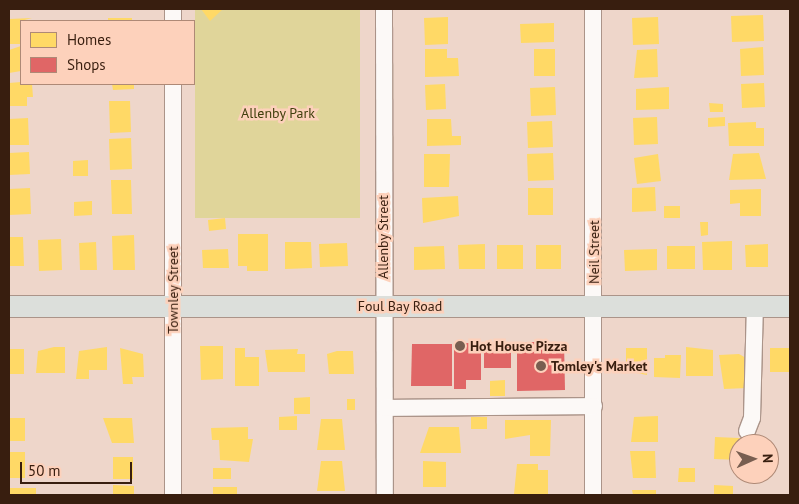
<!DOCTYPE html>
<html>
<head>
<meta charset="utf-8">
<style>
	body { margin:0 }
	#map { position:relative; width:799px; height:504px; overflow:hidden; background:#eed6ca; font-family:"PT Sans",sans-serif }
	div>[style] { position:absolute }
	.green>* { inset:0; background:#e0d59a }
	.homes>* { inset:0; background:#ffd966 }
	.shops>* { inset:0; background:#e06666 }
	.roads { filter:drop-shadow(1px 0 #ab9489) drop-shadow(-1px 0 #ab9489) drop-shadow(0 1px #ab9489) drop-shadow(0 -1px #ab9489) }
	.minor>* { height:16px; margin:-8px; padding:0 8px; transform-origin:8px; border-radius:8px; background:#fcf9f7 }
	.major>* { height:21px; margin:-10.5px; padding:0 10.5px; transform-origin:10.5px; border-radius:10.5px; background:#dcdfdb }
	.dots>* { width:14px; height:14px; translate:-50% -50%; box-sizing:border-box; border:2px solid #fdd1bb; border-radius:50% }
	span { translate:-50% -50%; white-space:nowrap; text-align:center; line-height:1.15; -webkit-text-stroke:5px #fdd1bb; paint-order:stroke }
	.park-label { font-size:14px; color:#41400e }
	.street-label { font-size:14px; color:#381e0f }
	.poi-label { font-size:14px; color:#381e0f; font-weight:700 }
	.left { translate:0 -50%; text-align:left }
	.frame { position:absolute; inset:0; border:10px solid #381e0f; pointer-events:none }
	.legend { position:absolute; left:20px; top:20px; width:175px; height:65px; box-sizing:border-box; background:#fdd1bb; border:1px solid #ae8976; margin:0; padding:6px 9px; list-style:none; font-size:15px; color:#381e0f }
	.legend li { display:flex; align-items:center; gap:10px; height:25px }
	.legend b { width:25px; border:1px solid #ae8976 }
	.north { position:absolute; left:729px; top:434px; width:50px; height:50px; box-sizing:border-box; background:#fdd1bb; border:1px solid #ae8976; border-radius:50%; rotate:88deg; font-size:14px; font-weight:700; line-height:20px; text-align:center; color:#381e0f }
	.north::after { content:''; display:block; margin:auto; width:18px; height:22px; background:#785e50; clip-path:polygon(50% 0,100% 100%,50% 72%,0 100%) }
	.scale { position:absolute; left:20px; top:462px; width:112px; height:22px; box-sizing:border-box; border:2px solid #381e0f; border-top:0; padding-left:6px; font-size:15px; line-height:18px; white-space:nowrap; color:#381e0f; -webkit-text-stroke:4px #fdd1bb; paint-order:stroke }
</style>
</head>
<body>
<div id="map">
	<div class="green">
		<div style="clip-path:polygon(195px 9px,360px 9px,360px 218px,195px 218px)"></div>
	</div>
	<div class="homes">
		<div style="clip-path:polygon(201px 9px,223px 9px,210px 21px)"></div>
		<div style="clip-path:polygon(763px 15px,764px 41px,732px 42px,731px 16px)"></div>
		<div style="clip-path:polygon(448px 17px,448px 44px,425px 45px,424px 18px)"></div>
		<div style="clip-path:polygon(658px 17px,659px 44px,633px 45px,632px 18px)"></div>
		<div style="clip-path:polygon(32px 18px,21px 21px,21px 44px,9px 44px,9px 19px)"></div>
		<div style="clip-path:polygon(108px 18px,132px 18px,132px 21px,108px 21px)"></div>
		<div style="clip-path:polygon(554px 23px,554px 42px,521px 43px,520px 24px)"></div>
		<div style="clip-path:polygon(21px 46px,21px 71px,9px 73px,9px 50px)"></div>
		<div style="clip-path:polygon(763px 47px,764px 75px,741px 76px,740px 49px)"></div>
		<div style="clip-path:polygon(425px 49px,447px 49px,447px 58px,458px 58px,459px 76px,425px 77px)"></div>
		<div style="clip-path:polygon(534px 49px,555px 49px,555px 76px,534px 76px)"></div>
		<div style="clip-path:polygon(657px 49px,658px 77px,634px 78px,637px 50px)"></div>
		<div style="clip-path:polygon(21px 82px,32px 84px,33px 97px,27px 97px,27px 106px,9px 106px,9px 83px)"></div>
		<div style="clip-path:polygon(764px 83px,765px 107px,742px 108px,741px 84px)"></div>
		<div style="clip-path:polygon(112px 84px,134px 84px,134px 89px,113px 90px)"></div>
		<div style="clip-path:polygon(445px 84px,446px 109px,426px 110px,425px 85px)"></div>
		<div style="clip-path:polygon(555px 87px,556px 115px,531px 116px,530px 88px)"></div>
		<div style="clip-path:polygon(669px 87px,669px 109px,636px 110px,636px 89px)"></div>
		<div style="clip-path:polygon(109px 101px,130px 101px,131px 132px,110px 133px)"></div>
		<div style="clip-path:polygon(709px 103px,723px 104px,723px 112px,710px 112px)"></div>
		<div style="clip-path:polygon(657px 117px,658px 144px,634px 145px,633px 118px)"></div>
		<div style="clip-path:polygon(725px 117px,725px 126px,708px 127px,708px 118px)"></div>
		<div style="clip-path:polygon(28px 118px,29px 145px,9px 145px,9px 119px)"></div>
		<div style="clip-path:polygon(427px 119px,451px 119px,452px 136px,461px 136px,461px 145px,427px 146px)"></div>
		<div style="clip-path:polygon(552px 121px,553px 147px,528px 148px,527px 122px)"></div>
		<div style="clip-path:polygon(756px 122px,756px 128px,764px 128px,764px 146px,729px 146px,728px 123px)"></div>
		<div style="clip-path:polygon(131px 138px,132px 169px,110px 170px,109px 139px)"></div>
		<div style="clip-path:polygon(29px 152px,30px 174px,9px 175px,9px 153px)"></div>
		<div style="clip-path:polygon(553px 153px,554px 180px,528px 181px,527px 154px)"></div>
		<div style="clip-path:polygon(759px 153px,766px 179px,729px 180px,733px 154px)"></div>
		<div style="clip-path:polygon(424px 154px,450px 154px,449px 187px,424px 187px)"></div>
		<div style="clip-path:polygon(658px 154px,661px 181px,637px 184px,634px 158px)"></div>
		<div style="clip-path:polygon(88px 160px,88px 176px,73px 176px,73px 161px)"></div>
		<div style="clip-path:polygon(111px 180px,131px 180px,132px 214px,112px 214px)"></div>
		<div style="clip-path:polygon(655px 187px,656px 211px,632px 212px,632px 188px)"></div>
		<div style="clip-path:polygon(30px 188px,31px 214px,9px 215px,9px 189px)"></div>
		<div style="clip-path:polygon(528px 188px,553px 188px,553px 215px,528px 215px)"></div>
		<div style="clip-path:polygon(761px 189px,761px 216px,740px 216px,740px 203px,730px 204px,730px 190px)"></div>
		<div style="clip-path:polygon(458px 196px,459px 216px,423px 223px,422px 198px)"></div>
		<div style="clip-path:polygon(92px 201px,92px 215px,74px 216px,74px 202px)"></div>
		<div style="clip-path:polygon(664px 206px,680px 206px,680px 218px,664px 218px)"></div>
		<div style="clip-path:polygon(225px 218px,226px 229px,209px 231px,208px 220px)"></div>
		<div style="clip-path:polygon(700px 222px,708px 222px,708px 235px,701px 236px)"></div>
		<div style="clip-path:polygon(238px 234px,268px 234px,268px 271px,247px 271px,247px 266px,238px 266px)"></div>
		<div style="clip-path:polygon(134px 235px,135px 270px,113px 270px,112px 236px)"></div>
		<div style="clip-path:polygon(9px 237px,23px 237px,24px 266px,9px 266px)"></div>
		<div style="clip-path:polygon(61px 239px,62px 270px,39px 271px,38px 240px)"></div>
		<div style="clip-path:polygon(732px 241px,732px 270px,703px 270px,702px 242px)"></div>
		<div style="clip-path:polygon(96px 242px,97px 270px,80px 270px,79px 243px)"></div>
		<div style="clip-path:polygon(285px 242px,311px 242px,312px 268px,285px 269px)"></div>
		<div style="clip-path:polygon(347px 243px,348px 266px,320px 267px,319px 244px)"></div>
		<div style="clip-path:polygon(485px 244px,485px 269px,459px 269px,458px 245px)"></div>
		<div style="clip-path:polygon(768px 244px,768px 267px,746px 267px,745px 245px)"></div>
		<div style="clip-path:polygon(497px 245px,523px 245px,523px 269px,497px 269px)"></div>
		<div style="clip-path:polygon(536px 245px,561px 245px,561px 269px,536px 269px)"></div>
		<div style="clip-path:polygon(444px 246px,445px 269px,414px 270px,414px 247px)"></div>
		<div style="clip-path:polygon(667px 246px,695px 246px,695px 269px,667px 269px)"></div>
		<div style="clip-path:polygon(228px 249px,229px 268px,203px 268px,202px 250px)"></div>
		<div style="clip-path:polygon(657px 249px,657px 270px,625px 271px,624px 250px)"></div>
		<div style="clip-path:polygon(200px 346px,223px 346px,223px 379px,201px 380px)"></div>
		<div style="clip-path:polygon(54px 347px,65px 347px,65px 373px,36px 373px,38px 351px)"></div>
		<div style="clip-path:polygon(107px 347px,107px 370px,89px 370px,89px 379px,76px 379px,79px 351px)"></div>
		<div style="clip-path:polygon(686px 347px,713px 350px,713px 376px,686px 376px)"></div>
		<div style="clip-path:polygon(120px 348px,143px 354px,144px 377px,132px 377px,133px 384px,123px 384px)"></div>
		<div style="clip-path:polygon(235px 348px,245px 348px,245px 357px,259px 357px,259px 386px,235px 386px)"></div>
		<div style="clip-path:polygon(626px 348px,647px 348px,647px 375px,626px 371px)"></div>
		<div style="clip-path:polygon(770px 348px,790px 348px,790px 372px,770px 372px)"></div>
		<div style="clip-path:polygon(9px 349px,24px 349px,24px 374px,9px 374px)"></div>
		<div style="clip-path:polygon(298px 349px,297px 354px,305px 354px,305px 372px,268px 372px,265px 350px)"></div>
		<div style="clip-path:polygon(337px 351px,353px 351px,354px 374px,329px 374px,327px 354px)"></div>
		<div style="clip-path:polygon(739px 354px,746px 358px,747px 388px,724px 389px,719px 355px)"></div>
		<div style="clip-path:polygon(665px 355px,681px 355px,680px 378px,654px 377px,654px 358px,665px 358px)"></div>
		<div style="clip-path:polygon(505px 380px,505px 396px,490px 396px,490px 381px)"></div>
		<div style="clip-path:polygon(310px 397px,310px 414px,294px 414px,294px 398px)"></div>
		<div style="clip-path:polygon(347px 399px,355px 399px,355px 410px,347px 410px)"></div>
		<div style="clip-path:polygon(297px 416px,297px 430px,279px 430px,279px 417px)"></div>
		<div style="clip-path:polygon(658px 416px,658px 442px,631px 442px,634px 417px)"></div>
		<div style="clip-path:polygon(471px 417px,487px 417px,487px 429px,471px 429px)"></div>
		<div style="clip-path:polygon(9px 418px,25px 418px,25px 441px,9px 441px)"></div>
		<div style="clip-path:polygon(103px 418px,132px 418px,134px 443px,112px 443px)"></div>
		<div style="clip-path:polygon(321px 419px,342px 419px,345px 450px,317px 450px)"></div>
		<div style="clip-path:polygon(505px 420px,551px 420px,550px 456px,530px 456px,530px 435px,505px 439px)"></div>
		<div style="clip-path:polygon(248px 427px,248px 439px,253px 439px,249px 462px,220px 460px,219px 440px,212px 440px,211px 428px)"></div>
		<div style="clip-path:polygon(429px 427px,459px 427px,461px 453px,420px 453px)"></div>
		<div style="clip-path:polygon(715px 437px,739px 438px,749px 444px,739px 444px,739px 460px,714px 459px)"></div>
		<div style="clip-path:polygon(630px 451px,655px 451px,656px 478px,633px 478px)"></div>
		<div style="clip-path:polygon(9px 452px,25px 452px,25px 478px,9px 478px)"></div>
		<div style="clip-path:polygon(113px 457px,133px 457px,133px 479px,113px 479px)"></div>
		<div style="clip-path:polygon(321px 461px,342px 461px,345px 491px,317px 491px)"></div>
		<div style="clip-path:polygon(423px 461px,446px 462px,446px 487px,423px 487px)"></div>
		<div style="clip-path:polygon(517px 464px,538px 464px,538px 470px,548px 470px,548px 494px,514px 494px)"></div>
		<div style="clip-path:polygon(213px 468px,231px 468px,231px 479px,213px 479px)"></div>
		<div style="clip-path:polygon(679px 468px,695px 468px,695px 482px,678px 482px)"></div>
		<div style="clip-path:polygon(113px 485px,134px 486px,134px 495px,113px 495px)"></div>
		<div style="clip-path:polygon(714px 485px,733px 486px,733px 495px,714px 495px)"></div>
		<div style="clip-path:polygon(213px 487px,237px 487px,237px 495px,213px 495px)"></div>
		<div style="clip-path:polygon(9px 488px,36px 488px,36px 495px,9px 495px)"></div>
		<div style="clip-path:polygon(632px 490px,656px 490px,656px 495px,633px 495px)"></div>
	</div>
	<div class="shops">
		<div style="clip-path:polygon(517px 342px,564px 342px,565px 390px,517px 391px)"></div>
		<div style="clip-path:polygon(454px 343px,481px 343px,481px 380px,466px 380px,466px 389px,454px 389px)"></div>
		<div style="clip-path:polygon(412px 344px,452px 344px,452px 386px,411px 386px)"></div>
		<div style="clip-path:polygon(484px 345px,511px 345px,511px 368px,484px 368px)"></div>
	</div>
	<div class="roads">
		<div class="minor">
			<div style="left:173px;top:9px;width:12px;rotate:90deg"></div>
			<div style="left:384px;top:9px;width:486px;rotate:89.9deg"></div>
			<div style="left:593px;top:9px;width:486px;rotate:90deg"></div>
			<div style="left:173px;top:84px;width:411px;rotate:90deg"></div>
			<div style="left:385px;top:408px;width:209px;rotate:-0.5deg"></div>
			<div style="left:747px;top:431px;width:14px;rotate:-69deg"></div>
			<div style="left:752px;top:418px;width:112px;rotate:-88.5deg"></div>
		</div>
		<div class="major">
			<div style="left:9px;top:306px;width:781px"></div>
		</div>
	</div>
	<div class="dots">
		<div style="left:460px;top:346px;background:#785e50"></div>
		<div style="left:541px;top:366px;background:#785e50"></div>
	</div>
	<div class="park-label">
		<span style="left:278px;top:113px">Allenby Park</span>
	</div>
	<div class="street-label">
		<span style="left:383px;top:237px;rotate:-90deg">Allenby Street</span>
		<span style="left:594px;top:252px;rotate:-90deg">Neil Street</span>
		<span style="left:173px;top:290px;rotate:-90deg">Townley Street</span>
		<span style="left:400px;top:306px">Foul Bay Road</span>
	</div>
	<div class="poi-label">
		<span class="left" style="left:470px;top:346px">Hot House Pizza</span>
		<span class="left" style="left:551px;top:366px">Tomley's Market</span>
	</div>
	<div class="frame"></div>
	<ul class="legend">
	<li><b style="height:14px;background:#ffd966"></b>Homes</li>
	<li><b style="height:14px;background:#e06666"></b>Shops</li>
	</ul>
	<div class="north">N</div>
	<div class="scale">50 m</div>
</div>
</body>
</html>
